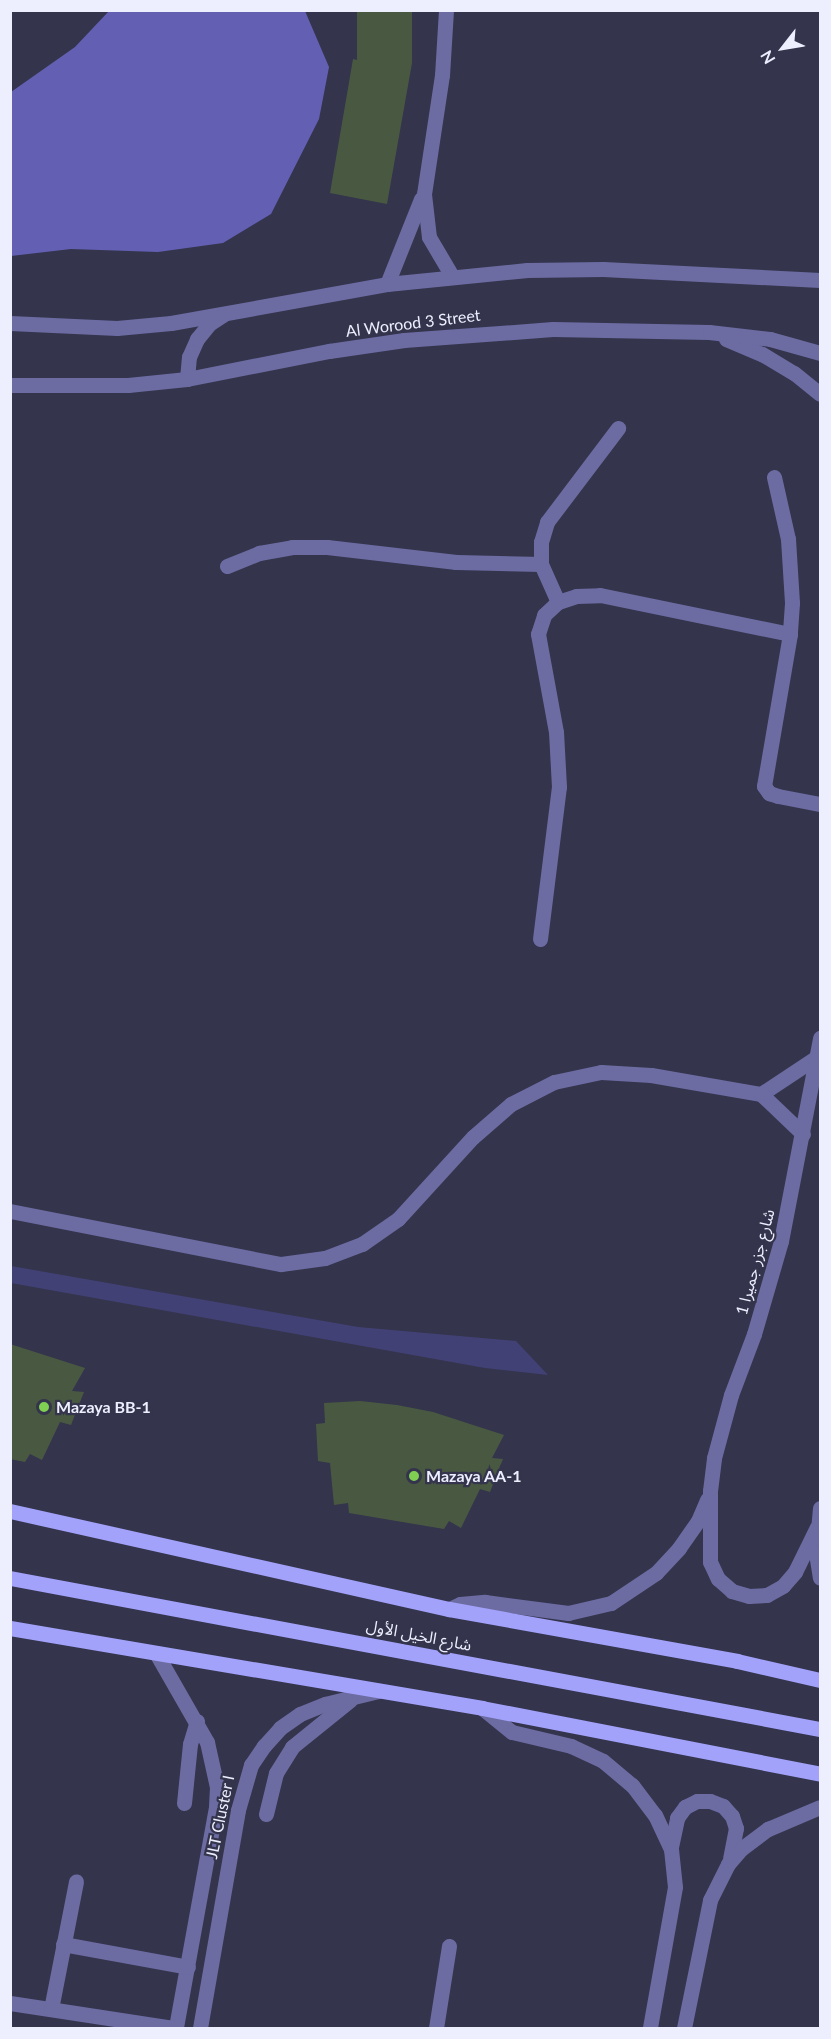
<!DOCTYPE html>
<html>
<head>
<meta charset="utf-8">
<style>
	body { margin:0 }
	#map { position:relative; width:831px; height:2039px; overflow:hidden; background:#34344d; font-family:Lato,"Noto Sans Arabic",sans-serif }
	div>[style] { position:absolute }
	.green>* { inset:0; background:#424175 }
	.water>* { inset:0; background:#6360b3 }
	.building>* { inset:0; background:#495941 }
	.minor>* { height:15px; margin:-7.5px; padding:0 7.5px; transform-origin:7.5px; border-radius:7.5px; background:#6c6ca3 }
	.major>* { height:15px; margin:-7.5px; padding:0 7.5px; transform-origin:7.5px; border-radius:7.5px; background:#a2a2fb }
	.dots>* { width:16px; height:16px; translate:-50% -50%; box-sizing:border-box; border:3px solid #34344d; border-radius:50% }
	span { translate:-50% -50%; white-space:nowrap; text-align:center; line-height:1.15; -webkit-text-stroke:4.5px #34344d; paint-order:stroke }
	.street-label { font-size:16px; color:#edeefe }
	.poi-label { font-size:16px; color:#edeefe; font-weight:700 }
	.left { translate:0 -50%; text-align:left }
	.frame { position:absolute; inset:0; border:12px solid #edeefe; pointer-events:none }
	.north { position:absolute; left:753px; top:18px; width:60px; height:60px; -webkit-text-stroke:4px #34344d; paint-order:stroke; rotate:239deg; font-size:16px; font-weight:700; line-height:24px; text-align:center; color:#edeefe }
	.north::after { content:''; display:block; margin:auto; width:21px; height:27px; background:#edeefe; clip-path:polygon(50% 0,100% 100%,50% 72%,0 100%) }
</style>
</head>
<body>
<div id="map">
	<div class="green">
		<div style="clip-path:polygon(11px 1266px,358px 1327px,516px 1341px,548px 1375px,485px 1368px,11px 1283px)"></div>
	</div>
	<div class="water">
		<div style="clip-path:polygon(109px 11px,305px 11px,329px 67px,319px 119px,271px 214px,223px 243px,158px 252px,71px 249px,11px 256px,11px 92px,75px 47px)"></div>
	</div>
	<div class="building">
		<div style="clip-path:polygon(357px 10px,412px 10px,412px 63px,387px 204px,330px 193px,353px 59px,357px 60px)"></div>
		<div style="clip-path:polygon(10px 1344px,85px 1368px,72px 1391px,84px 1392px,71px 1425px,60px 1422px,42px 1460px,30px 1454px,25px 1462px,10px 1459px)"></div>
		<div style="clip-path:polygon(360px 1401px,397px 1405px,433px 1412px,504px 1435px,492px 1458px,503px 1459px,490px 1492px,480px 1489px,461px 1528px,449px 1521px,444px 1529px,349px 1513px,348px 1503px,334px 1505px,330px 1463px,318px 1461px,316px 1424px,325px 1423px,324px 1403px)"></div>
	</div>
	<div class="minor">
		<div style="left:446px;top:10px;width:65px;rotate:93.5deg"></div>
		<div style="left:442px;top:75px;width:120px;rotate:98.6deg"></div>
		<div style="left:424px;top:194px;width:43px;rotate:83.4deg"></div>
		<div style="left:429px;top:237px;width:45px;rotate:59.5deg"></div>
		<div style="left:387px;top:284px;width:92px;rotate:-68.2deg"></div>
		<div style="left:10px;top:323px;width:107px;rotate:2.7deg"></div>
		<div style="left:117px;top:328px;width:54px;rotate:-5.3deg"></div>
		<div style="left:171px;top:323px;width:219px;rotate:-10.2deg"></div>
		<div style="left:387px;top:284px;width:141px;rotate:-5.7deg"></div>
		<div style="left:527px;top:270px;width:76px;rotate:-0.8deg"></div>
		<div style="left:603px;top:269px;width:217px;rotate:2.9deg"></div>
		<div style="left:726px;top:339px;width:39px;rotate:23deg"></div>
		<div style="left:762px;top:354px;width:37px;rotate:31deg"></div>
		<div style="left:794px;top:373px;width:33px;rotate:39deg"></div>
		<div style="left:187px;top:379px;width:22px;rotate:-85deg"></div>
		<div style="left:189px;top:357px;width:20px;rotate:-66deg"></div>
		<div style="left:197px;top:339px;width:19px;rotate:-51deg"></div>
		<div style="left:209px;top:324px;width:17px;rotate:-33deg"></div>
		<div style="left:10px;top:385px;width:118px"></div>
		<div style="left:128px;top:385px;width:59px;rotate:-5.8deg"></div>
		<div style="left:187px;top:379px;width:145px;rotate:-11.2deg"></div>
		<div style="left:329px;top:351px;width:76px;rotate:-8.3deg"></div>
		<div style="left:404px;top:340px;width:149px;rotate:-4.2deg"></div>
		<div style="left:553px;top:329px;width:156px;rotate:1.1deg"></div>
		<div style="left:709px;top:332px;width:61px;rotate:6.5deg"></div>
		<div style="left:770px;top:339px;width:52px;rotate:15.6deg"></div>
		<div style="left:774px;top:477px;width:64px;rotate:77.3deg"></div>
		<div style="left:788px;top:539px;width:64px;rotate:86.4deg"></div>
		<div style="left:792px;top:603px;width:31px;rotate:94deg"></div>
		<div style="left:790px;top:634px;width:154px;rotate:99.7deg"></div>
		<div style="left:764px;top:786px;width:9px;rotate:54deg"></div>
		<div style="left:769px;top:793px;width:9px;rotate:18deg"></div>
		<div style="left:778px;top:796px;width:43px;rotate:10.8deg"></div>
		<div style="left:227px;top:566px;width:35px;rotate:-22deg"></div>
		<div style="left:259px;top:553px;width:34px;rotate:-10deg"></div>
		<div style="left:292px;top:547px;width:35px"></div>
		<div style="left:327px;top:547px;width:130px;rotate:6.6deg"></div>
		<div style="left:456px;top:562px;width:85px;rotate:1.3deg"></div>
		<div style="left:558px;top:602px;width:42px;rotate:-114.1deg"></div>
		<div style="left:541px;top:564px;width:22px;rotate:-90deg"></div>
		<div style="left:541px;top:542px;width:21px;rotate:-73deg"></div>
		<div style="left:547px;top:522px;width:118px;rotate:-52.9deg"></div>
		<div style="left:540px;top:939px;width:153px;rotate:-82.9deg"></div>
		<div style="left:559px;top:787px;width:55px;rotate:-93.1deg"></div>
		<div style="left:556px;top:732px;width:100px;rotate:-100.4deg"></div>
		<div style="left:538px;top:634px;width:20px;rotate:-72deg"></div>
		<div style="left:544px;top:615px;width:19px;rotate:-43deg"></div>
		<div style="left:558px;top:602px;width:19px;rotate:-18deg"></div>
		<div style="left:576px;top:596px;width:24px;rotate:-2deg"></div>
		<div style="left:600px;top:595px;width:194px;rotate:11.6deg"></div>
		<div style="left:761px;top:1094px;width:67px;rotate:-33.5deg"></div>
		<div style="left:10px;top:1211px;width:276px;rotate:11.1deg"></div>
		<div style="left:281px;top:1264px;width:44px;rotate:-7.8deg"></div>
		<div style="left:325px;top:1258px;width:40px;rotate:-21deg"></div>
		<div style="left:362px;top:1244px;width:44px;rotate:-34.8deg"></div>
		<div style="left:398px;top:1219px;width:111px;rotate:-47.6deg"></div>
		<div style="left:473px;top:1137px;width:50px;rotate:-41deg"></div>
		<div style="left:511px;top:1104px;width:48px;rotate:-27.1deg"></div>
		<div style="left:554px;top:1082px;width:48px;rotate:-12deg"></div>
		<div style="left:601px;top:1072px;width:50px;rotate:3.4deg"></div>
		<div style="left:651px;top:1075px;width:112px;rotate:9.8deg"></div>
		<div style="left:761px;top:1094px;width:58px;rotate:43.6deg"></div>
		<div style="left:820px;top:1508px;width:45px;rotate:95.1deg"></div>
		<div style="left:816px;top:1553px;width:25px;rotate:81deg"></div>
		<div style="left:817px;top:1527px;width:50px;rotate:116.1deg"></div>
		<div style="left:795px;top:1572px;width:18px;rotate:131deg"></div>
		<div style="left:783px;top:1586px;width:18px;rotate:151deg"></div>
		<div style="left:767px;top:1595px;width:18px;rotate:177deg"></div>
		<div style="left:749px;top:1596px;width:18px;rotate:-164deg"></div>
		<div style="left:732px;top:1591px;width:18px;rotate:-139deg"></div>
		<div style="left:718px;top:1579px;width:19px;rotate:-115deg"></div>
		<div style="left:710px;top:1562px;width:71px;rotate:-90deg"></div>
		<div style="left:710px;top:1491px;width:33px;rotate:-83deg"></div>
		<div style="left:714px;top:1458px;width:65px;rotate:-74.9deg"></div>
		<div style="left:731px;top:1395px;width:65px;rotate:-69.3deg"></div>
		<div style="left:754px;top:1334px;width:97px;rotate:-73.8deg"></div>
		<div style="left:781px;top:1241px;width:207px;rotate:-79.1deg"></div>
		<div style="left:449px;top:1609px;width:12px;rotate:-24deg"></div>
		<div style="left:460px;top:1604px;width:25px;rotate:-5deg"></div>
		<div style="left:485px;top:1602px;width:84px;rotate:7.5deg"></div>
		<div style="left:568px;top:1613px;width:44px;rotate:-13.1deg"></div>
		<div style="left:611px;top:1603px;width:54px;rotate:-33.7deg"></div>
		<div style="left:656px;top:1573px;width:34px;rotate:-47deg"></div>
		<div style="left:679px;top:1548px;width:33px;rotate:-55deg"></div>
		<div style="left:698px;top:1521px;width:23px;rotate:-67deg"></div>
		<div style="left:156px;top:1653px;width:103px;rotate:60.2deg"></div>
		<div style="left:207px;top:1742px;width:46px;rotate:77.5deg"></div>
		<div style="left:217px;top:1787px;width:20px;rotate:93deg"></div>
		<div style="left:216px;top:1807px;width:225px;rotate:100.3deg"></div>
		<div style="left:482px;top:1708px;width:38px;rotate:39deg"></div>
		<div style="left:512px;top:1732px;width:61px;rotate:13.3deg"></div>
		<div style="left:571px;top:1746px;width:35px;rotate:25deg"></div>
		<div style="left:603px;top:1761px;width:38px;rotate:40deg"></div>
		<div style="left:632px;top:1785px;width:38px;rotate:53deg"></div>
		<div style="left:655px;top:1815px;width:38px;rotate:65deg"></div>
		<div style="left:671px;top:1849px;width:38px;rotate:84deg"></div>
		<div style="left:675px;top:1887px;width:143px;rotate:100.1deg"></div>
		<div style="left:184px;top:1803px;width:59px;rotate:-84.2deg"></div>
		<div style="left:190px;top:1744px;width:24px;rotate:-73deg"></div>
		<div style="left:266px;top:1814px;width:42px;rotate:-76.3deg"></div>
		<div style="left:276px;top:1773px;width:31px;rotate:-58deg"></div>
		<div style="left:292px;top:1747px;width:75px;rotate:-39deg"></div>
		<div style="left:671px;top:1847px;width:30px;rotate:-78deg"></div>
		<div style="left:677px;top:1818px;width:14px;rotate:-54deg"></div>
		<div style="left:685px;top:1807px;width:13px;rotate:-27deg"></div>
		<div style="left:697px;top:1801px;width:13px"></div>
		<div style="left:710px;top:1801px;width:14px;rotate:21deg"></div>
		<div style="left:723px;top:1806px;width:13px;rotate:48deg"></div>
		<div style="left:732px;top:1816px;width:13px;rotate:72deg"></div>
		<div style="left:736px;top:1828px;width:31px;rotate:101deg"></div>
		<div style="left:63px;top:1944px;width:127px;rotate:10.4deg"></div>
		<div style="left:10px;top:2003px;width:165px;rotate:8.7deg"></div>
		<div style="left:51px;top:2009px;width:130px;rotate:-78.9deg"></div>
		<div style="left:200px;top:2028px;width:221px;rotate:-80.1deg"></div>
		<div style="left:238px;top:1810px;width:47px;rotate:-73.9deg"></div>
		<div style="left:251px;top:1765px;width:23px;rotate:-56deg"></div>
		<div style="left:264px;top:1746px;width:24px;rotate:-48deg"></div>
		<div style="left:280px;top:1728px;width:24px;rotate:-35deg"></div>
		<div style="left:300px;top:1714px;width:27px;rotate:-22deg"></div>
		<div style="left:325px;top:1704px;width:55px;rotate:-13.8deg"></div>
		<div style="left:436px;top:2028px;width:83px;rotate:-81deg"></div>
		<div style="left:684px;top:2028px;width:131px;rotate:-78.5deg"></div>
		<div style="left:710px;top:1900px;width:40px;rotate:-63.4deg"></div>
		<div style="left:728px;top:1864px;width:20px;rotate:-49deg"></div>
		<div style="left:741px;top:1849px;width:34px;rotate:-37deg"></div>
		<div style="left:768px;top:1829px;width:56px;rotate:-22.9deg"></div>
	</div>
	<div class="major">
		<div style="left:10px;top:1511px;width:450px;rotate:12.6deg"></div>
		<div style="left:449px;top:1609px;width:293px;rotate:10.2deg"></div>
		<div style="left:737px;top:1661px;width:85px;rotate:12.9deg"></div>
		<div style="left:10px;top:1578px;width:824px;rotate:10.56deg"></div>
		<div style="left:10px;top:1628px;width:479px;rotate:9.6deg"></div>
		<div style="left:482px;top:1708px;width:344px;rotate:11deg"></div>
	</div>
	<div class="dots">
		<div style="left:44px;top:1407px;background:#7fd052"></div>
		<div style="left:414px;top:1476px;background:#7fd052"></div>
	</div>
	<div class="street-label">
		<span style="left:413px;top:323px;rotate:-7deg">Al Worood 3 Street</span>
		<span style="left:755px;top:1262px;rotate:-75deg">شارع جزر جميرا 1</span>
		<span style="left:419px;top:1635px;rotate:11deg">شارع الخيل الأول</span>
		<span style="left:220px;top:1817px;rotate:-78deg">JLT Cluster I</span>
	</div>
	<div class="poi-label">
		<span class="left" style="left:56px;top:1407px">Mazaya BB-1</span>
		<span class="left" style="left:426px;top:1476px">Mazaya AA-1</span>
	</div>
	<div class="frame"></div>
	<div class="north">N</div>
</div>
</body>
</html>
